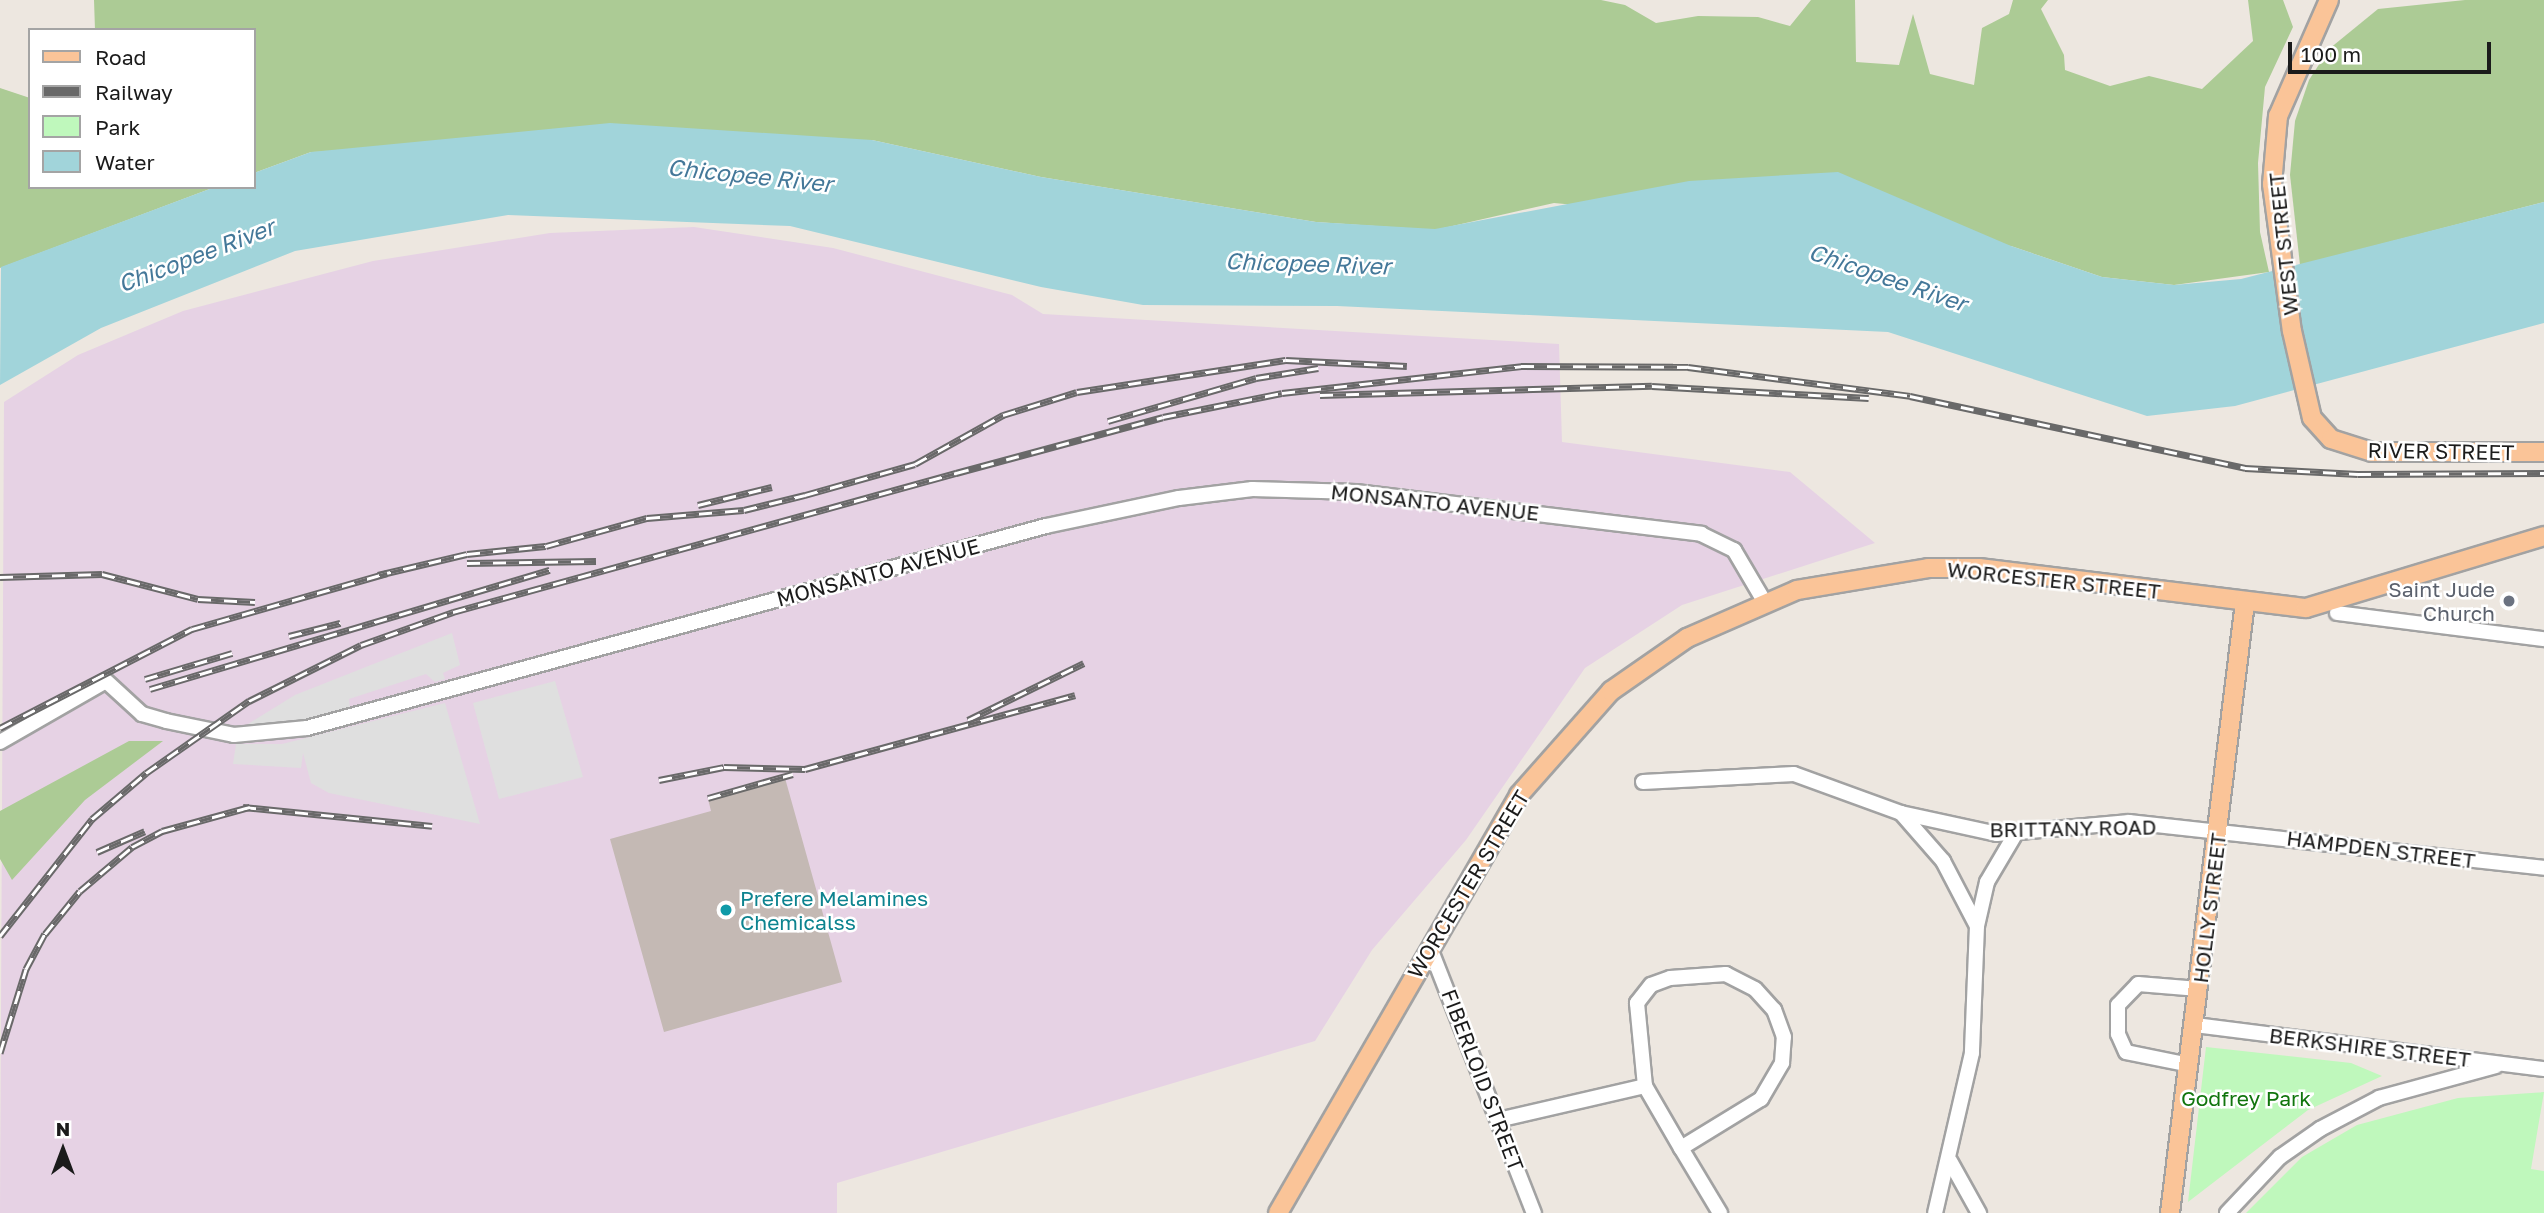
<!DOCTYPE html>
<html>
<head>
<meta charset="utf-8">
<style>
	body { margin:0 }
	#map { position:relative; width:2544px; height:1213px; overflow:hidden; background:#ede7e0; font-family:"Golos Text",sans-serif }
	div>[style] { position:absolute }
	.industrial>* { inset:0; background:#e6d2e4 }
	.forest>* { inset:0; background:#accb95 }
	.park>* { inset:0; background:#bff8bc }
	.parking>* { inset:0; background:#dfdfdf }
	.water>* { inset:0; background:#a1d4da }
	.building>* { inset:0; background:#c4b9b4 }
	.roads { filter:drop-shadow(2px 0 #a2a2a2) drop-shadow(-2px 0 #a2a2a2) drop-shadow(0 2px #a2a2a2) drop-shadow(0 -2px #a2a2a2) }
	.minor>* { height:14px; margin:-7px; padding:0 7px; transform-origin:7px; border-radius:7px; background:#fff }
	.major>* { height:18px; margin:-9px; padding:0 9px; transform-origin:9px; border-radius:9px; background:#fac498 }
	.rail>* { height:7px; margin-top:-3.5px; transform-origin:0; background:repeating-linear-gradient(90deg,#fff 0 13px,#696969 0 26px); box-sizing:border-box; border-block:2px solid #696969 }
	.dots>* { width:19px; height:19px; translate:-50% -50%; box-sizing:border-box; border:4px solid #fff; border-radius:50% }
	span { translate:-50% -50%; white-space:nowrap; text-align:center; line-height:1.15; -webkit-text-stroke:5px #fff; paint-order:stroke }
	.street-label { font-size:21px; color:#1b1b1b }
	.worship-label { font-size:21px; color:#5b616d }
	.right { translate:-100% -50%; text-align:right }
	.culture-label { font-size:21px; color:#0d838f }
	.left { translate:0 -50%; text-align:left }
	.park-label { font-size:21px; color:#11750d }
	.water-label { font-size:23px; color:#447899; font-style:italic }
	.legend { position:absolute; left:28px; top:28px; width:228px; height:161px; box-sizing:border-box; background:#fff; border:2px solid #a4a4a4; margin:0; padding:9px 12px; list-style:none; font-size:21px; color:#1b1b1b }
	.legend li { display:flex; align-items:center; gap:14px; height:35px }
	.legend b { width:35px; border:2px solid #a4a4a4 }
	.north { position:absolute; left:28px; top:1115px; width:70px; height:70px; -webkit-text-stroke:5px #fff; paint-order:stroke; rotate:0deg; font-size:19px; font-weight:700; line-height:28px; text-align:center; color:#1b1b1b }
	.north::after { content:''; display:block; margin:auto; width:24px; height:32px; background:#1b1b1b; clip-path:polygon(50% 0,100% 100%,50% 72%,0 100%) }
	.scale { position:absolute; left:2288px; top:42px; width:203px; height:32px; box-sizing:border-box; border:4px solid #1b1b1b; border-top:0; padding-left:9px; font-size:21px; line-height:24px; white-space:nowrap; color:#1b1b1b; -webkit-text-stroke:5px #fff; paint-order:stroke }
</style>
</head>
<body>
<div id="map">
	<div class="industrial">
		<div style="clip-path:polygon(694px 227px,833px 248px,1012px 295px,1043px 314px,1559px 344px,1562px 442px,1790px 472px,1875px 543px,1682px 605px,1585px 668px,1466px 840px,1372px 950px,1315px 1041px,837px 1183px,837px 1213px,0 1213px,4px 402px,78px 355px,183px 311px,373px 261px,550px 233px)"></div>
	</div>
	<div class="forest">
		<div style="clip-path:polygon(94px 0,1601px 0,1625px 5px,1656px 23px,1698px 16px,1758px 17px,1790px 26px,1811px 0,1855px 0,1856px 62px,1899px 65px,1913px 14px,1930px 74px,1974px 85px,1982px 28px,2009px 14px,2013px 0,2048px 0,2041px 9px,2064px 55px,2065px 70px,2110px 86px,2149px 76px,2202px 89px,2253px 41px,2248px 0,2283px 0,2293px 27px,2265px 87px,2258px 163px,2260px 232px,2269px 272px,2174px 285px,2102px 277px,2011px 246px,1554px 203px,1435px 230px,1316px 222px,1041px 177px,872px 140px,311px 152px,254px 173px,254px 30px,95px 30px)"></div>
		<div style="clip-path:polygon(2465px 0,2544px 0,2544px 202px,2300px 265px,2290px 175px,2295px 121px,2309px 80px,2329px 49px,2378px 9px)"></div>
		<div style="clip-path:polygon(0 88px,30px 98px,30px 187px,215px 187px,0 268px)"></div>
		<div style="clip-path:polygon(129px 741px,163px 741px,85px 800px,12px 880px,0 859px,0 811px)"></div>
	</div>
	<div class="park">
		<div style="clip-path:polygon(2206px 1047px,2351px 1063px,2382px 1076px,2308px 1110px,2188px 1202px)"></div>
		<div style="clip-path:polygon(2544px 1092px,2531px 1169px,2544px 1171px,2544px 1213px,2246px 1213px,2302px 1157px,2357px 1125px,2458px 1098px)"></div>
	</div>
	<div class="parking">
		<div style="clip-path:polygon(452px 633px,460px 665px,443px 673px,445px 679px,435px 682px,426px 674px,349px 699px,350px 708px,278px 728px,248px 729px,248px 724px,295px 695px)"></div>
		<div style="clip-path:polygon(555px 681px,583px 777px,499px 799px,473px 703px)"></div>
		<div style="clip-path:polygon(445px 703px,480px 824px,329px 793px,311px 783px,303px 753px,301px 768px,233px 764px,236px 744px,282px 744px)"></div>
	</div>
	<div class="water">
		<div style="clip-path:polygon(610px 123px,872px 140px,1041px 177px,1316px 222px,1435px 229px,1689px 181px,1838px 172px,2011px 246px,2102px 277px,2174px 285px,2241px 279px,2544px 202px,2544px 323px,2235px 406px,2147px 416px,1888px 332px,1337px 306px,1143px 305px,1041px 287px,790px 226px,508px 215px,295px 251px,101px 328px,0 385px,1px 267px,215px 187px,254px 187px,254px 173px,311px 152px)"></div>
	</div>
	<div class="building">
		<div style="clip-path:polygon(785px 778px,842px 982px,664px 1032px,610px 839px,711px 811px,708px 799px)"></div>
	</div>
	<div class="roads">
		<div class="minor">
			<div style="left:2337px;top:613px;width:209px;rotate:7.2deg"></div>
			<div style="left:0;top:742px;width:122px;rotate:-29.9deg"></div>
			<div style="left:106px;top:681px;width:49px;rotate:42.5deg"></div>
			<div style="left:142px;top:714px;width:25px;rotate:16deg"></div>
			<div style="left:166px;top:721px;width:69px;rotate:11.6deg"></div>
			<div style="left:234px;top:735px;width:73px;rotate:-5.5deg"></div>
			<div style="left:307px;top:728px;width:766px;rotate:-15.29deg"></div>
			<div style="left:1046px;top:526px;width:136px;rotate:-11.9deg"></div>
			<div style="left:1179px;top:498px;width:74px;rotate:-7deg"></div>
			<div style="left:1252px;top:489px;width:104px;rotate:1.7deg"></div>
			<div style="left:1356px;top:492px;width:348px;rotate:6.9deg"></div>
			<div style="left:1701px;top:534px;width:37px;rotate:26deg"></div>
			<div style="left:1734px;top:550px;width:59px;rotate:59.5deg"></div>
			<div style="left:1643px;top:782px;width:151px;rotate:-3deg"></div>
			<div style="left:1794px;top:774px;width:114px;rotate:20deg"></div>
			<div style="left:1901px;top:813px;width:98px;rotate:12.3deg"></div>
			<div style="left:1997px;top:834px;width:133px;rotate:-5.2deg"></div>
			<div style="left:2129px;top:822px;width:418px;rotate:6.3deg"></div>
			<div style="left:1901px;top:813px;width:64px;rotate:48.8deg"></div>
			<div style="left:1943px;top:861px;width:73px;rotate:62.4deg"></div>
			<div style="left:1977px;top:926px;width:127px;rotate:92.3deg"></div>
			<div style="left:1972px;top:1053px;width:164px;rotate:103deg"></div>
			<div style="left:1977px;top:926px;width:45px;rotate:-77.2deg"></div>
			<div style="left:1987px;top:882px;width:57px;rotate:-59.4deg"></div>
			<div style="left:1430px;top:948px;width:285px;rotate:68.6deg"></div>
			<div style="left:2195px;top:1025px;width:352px;rotate:7.2deg"></div>
			<div style="left:2190px;top:1065px;width:65px;rotate:-168.5deg"></div>
			<div style="left:2126px;top:1052px;width:20px;rotate:-114deg"></div>
			<div style="left:2118px;top:1034px;width:29px;rotate:-90deg"></div>
			<div style="left:2118px;top:1005px;width:29px;rotate:-46deg"></div>
			<div style="left:2138px;top:984px;width:61px;rotate:4.7deg"></div>
			<div style="left:1498px;top:1120px;width:151px;rotate:-13deg"></div>
			<div style="left:1681px;top:1148px;width:94px;rotate:-31.5deg"></div>
			<div style="left:1761px;top:1099px;width:42px;rotate:-59.7deg"></div>
			<div style="left:1782px;top:1063px;width:26px;rotate:-86deg"></div>
			<div style="left:1784px;top:1037px;width:29px;rotate:-110deg"></div>
			<div style="left:1774px;top:1010px;width:28px;rotate:-132deg"></div>
			<div style="left:1755px;top:989px;width:33px;rotate:-153deg"></div>
			<div style="left:1726px;top:974px;width:56px;rotate:175.9deg"></div>
			<div style="left:1670px;top:978px;width:20px;rotate:160deg"></div>
			<div style="left:1651px;top:985px;width:23px;rotate:128deg"></div>
			<div style="left:1637px;top:1003px;width:83px;rotate:84.5deg"></div>
			<div style="left:1645px;top:1086px;width:72px;rotate:59.9deg"></div>
			<div style="left:1681px;top:1148px;width:76px;rotate:59deg"></div>
			<div style="left:1950px;top:1161px;width:60px;rotate:60.9deg"></div>
			<div style="left:2227px;top:1213px;width:77px;rotate:-46.6deg"></div>
			<div style="left:2280px;top:1157px;width:49px;rotate:-35deg"></div>
			<div style="left:2320px;top:1129px;width:67px;rotate:-27.7deg"></div>
			<div style="left:2379px;top:1098px;width:121px;rotate:-15.3deg"></div>
		</div>
		<div class="major">
			<div style="left:2329px;top:0;width:127px;rotate:113.7deg"></div>
			<div style="left:2278px;top:116px;width:68px;rotate:95deg"></div>
			<div style="left:2272px;top:184px;width:148px;rotate:82.3deg"></div>
			<div style="left:2292px;top:331px;width:89px;rotate:77.1deg"></div>
			<div style="left:2312px;top:418px;width:28px;rotate:48deg"></div>
			<div style="left:2331px;top:439px;width:43px;rotate:17.6deg"></div>
			<div style="left:2372px;top:452px;width:172px"></div>
			<div style="left:1278px;top:1213px;width:482px;rotate:-60deg"></div>
			<div style="left:1519px;top:795px;width:139px;rotate:-48.5deg"></div>
			<div style="left:1611px;top:691px;width:93px;rotate:-34.9deg"></div>
			<div style="left:1687px;top:638px;width:120px;rotate:-23.6deg"></div>
			<div style="left:1797px;top:590px;width:133px;rotate:-9.5deg"></div>
			<div style="left:1928px;top:568px;width:51px"></div>
			<div style="left:1979px;top:568px;width:329px;rotate:7deg"></div>
			<div style="left:2306px;top:608px;width:249px;rotate:-16.8deg"></div>
			<div style="left:2170px;top:1213px;width:616px;rotate:-83deg"></div>
		</div>
	</div>
	<div class="rail">
		<div style="left:1320px;top:395px;width:332px;rotate:-1.6deg"></div>
		<div style="left:1652px;top:386px;width:217px;rotate:3.2deg"></div>
		<div style="left:1108px;top:421px;width:154px;rotate:-16.2deg"></div>
		<div style="left:1256px;top:378px;width:63px;rotate:-9.2deg"></div>
		<div style="left:698px;top:505px;width:76px;rotate:-13.7deg"></div>
		<div style="left:467px;top:563px;width:129px;rotate:-0.9deg"></div>
		<div style="left:378px;top:575px;width:91px;rotate:-13.3deg"></div>
		<div style="left:467px;top:554px;width:79px;rotate:-5.8deg"></div>
		<div style="left:546px;top:546px;width:105px;rotate:-15.5deg"></div>
		<div style="left:647px;top:518px;width:97px;rotate:-4.7deg"></div>
		<div style="left:744px;top:510px;width:63px;rotate:-13.8deg"></div>
		<div style="left:805px;top:495px;width:114px;rotate:-15.7deg"></div>
		<div style="left:915px;top:464px;width:101px;rotate:-29.1deg"></div>
		<div style="left:1003px;top:415px;width:77px;rotate:-17.3deg"></div>
		<div style="left:1077px;top:392px;width:211px;rotate:-8.7deg"></div>
		<div style="left:1286px;top:360px;width:121px;rotate:2.8deg"></div>
		<div style="left:0;top:577px;width:102px;rotate:-1.7deg"></div>
		<div style="left:102px;top:574px;width:99px;rotate:14.6deg"></div>
		<div style="left:198px;top:599px;width:57px;rotate:3deg"></div>
		<div style="left:289px;top:636px;width:53px;rotate:-14.3deg"></div>
		<div style="left:145px;top:679px;width:91px;rotate:-16.6deg"></div>
		<div style="left:150px;top:689px;width:417px;rotate:-16.6deg"></div>
		<div style="left:968px;top:720px;width:129px;rotate:-26.2deg"></div>
		<div style="left:0;top:728px;width:216px;rotate:-27.3deg"></div>
		<div style="left:192px;top:629px;width:203px;rotate:-16deg"></div>
		<div style="left:659px;top:780px;width:66px;rotate:-11.3deg"></div>
		<div style="left:724px;top:767px;width:81px;rotate:1.4deg"></div>
		<div style="left:805px;top:769px;width:280px;rotate:-15.3deg"></div>
		<div style="left:708px;top:798px;width:88px;rotate:-15.8deg"></div>
		<div style="left:243px;top:807px;width:190px;rotate:5.7deg"></div>
		<div style="left:97px;top:852px;width:52px;rotate:-23.6deg"></div>
		<div style="left:0;top:936px;width:149px;rotate:-51.8deg"></div>
		<div style="left:92px;top:819px;width:71px;rotate:-40.4deg"></div>
		<div style="left:146px;top:773px;width:126px;rotate:-35deg"></div>
		<div style="left:249px;top:701px;width:125px;rotate:-26.6deg"></div>
		<div style="left:361px;top:645px;width:98px;rotate:-19.7deg"></div>
		<div style="left:453px;top:612px;width:522px;rotate:-15.45deg"></div>
		<div style="left:956px;top:473px;width:214px;rotate:-15.1deg"></div>
		<div style="left:1163px;top:417px;width:121px;rotate:-11.4deg"></div>
		<div style="left:1282px;top:393px;width:241px;rotate:-6.4deg"></div>
		<div style="left:1521px;top:366px;width:167px;rotate:0.3deg"></div>
		<div style="left:1688px;top:367px;width:224px;rotate:7.4deg"></div>
		<div style="left:1910px;top:396px;width:343px;rotate:12.1deg"></div>
		<div style="left:2245px;top:468px;width:113px;rotate:3deg"></div>
		<div style="left:2358px;top:474px;width:186px;rotate:-0.3deg"></div>
		<div style="left:0;top:1053px;width:88px;rotate:-72.8deg"></div>
		<div style="left:26px;top:969px;width:40px;rotate:-62deg"></div>
		<div style="left:45px;top:934px;width:55px;rotate:-50.9deg"></div>
		<div style="left:80px;top:891px;width:68px;rotate:-40.2deg"></div>
		<div style="left:132px;top:847px;width:34px;rotate:-28deg"></div>
		<div style="left:162px;top:831px;width:91px;rotate:-15.3deg"></div>
	</div>
	<div class="dots">
		<div style="left:2509px;top:601px;background:#6b7280"></div>
		<div style="left:726px;top:910px;background:#0f9aa8"></div>
	</div>
	<div class="street-label">
		<span style="left:2283px;top:244px;rotate:-96deg">WEST STREET</span>
		<span style="left:2441px;top:451px;rotate:1deg">RIVER STREET</span>
		<span style="left:1435px;top:502px;rotate:6deg">MONSANTO AVENUE</span>
		<span style="left:878px;top:572px;rotate:-15deg">MONSANTO AVENUE</span>
		<span style="left:2054px;top:580px;rotate:6deg">WORCESTER STREET</span>
		<span style="left:2073px;top:828px;rotate:-1deg">BRITTANY ROAD</span>
		<span style="left:2381px;top:849px;rotate:7deg">HAMPDEN STREET</span>
		<span style="left:1468px;top:884px;rotate:-59deg">WORCESTER STREET</span>
		<span style="left:2209px;top:908px;rotate:-83deg">HOLLY STREET</span>
		<span style="left:2370px;top:1047px;rotate:7deg">BERKSHIRE STREET</span>
		<span style="left:1483px;top:1080px;rotate:69deg">FIBERLOID STREET</span>
	</div>
	<div class="worship-label">
		<span class="right" style="left:2495px;top:601px">Saint Jude<br>Church</span>
	</div>
	<div class="culture-label">
		<span class="left" style="left:740px;top:910px">Prefere Melamines<br>Chemicalss</span>
	</div>
	<div class="park-label">
		<span style="left:2246px;top:1098px">Godfrey Park</span>
	</div>
	<div class="water-label">
		<span style="left:750px;top:175px;rotate:6deg">Chicopee River</span>
		<span style="left:196px;top:255px;rotate:-21deg">Chicopee River</span>
		<span style="left:1308px;top:263px;rotate:2deg">Chicopee River</span>
		<span style="left:1888px;top:277px;rotate:19deg">Chicopee River</span>
	</div>
	<ul class="legend">
	<li><b style="height:9px;background:#fac498"></b>Road</li>
	<li><b style="height:9px;background:#696969"></b>Railway</li>
	<li><b style="height:19px;background:#bff8bc"></b>Park</li>
	<li><b style="height:19px;background:#a1d4da"></b>Water</li>
	</ul>
	<div class="north">N</div>
	<div class="scale">100 m</div>
</div>
</body>
</html>
